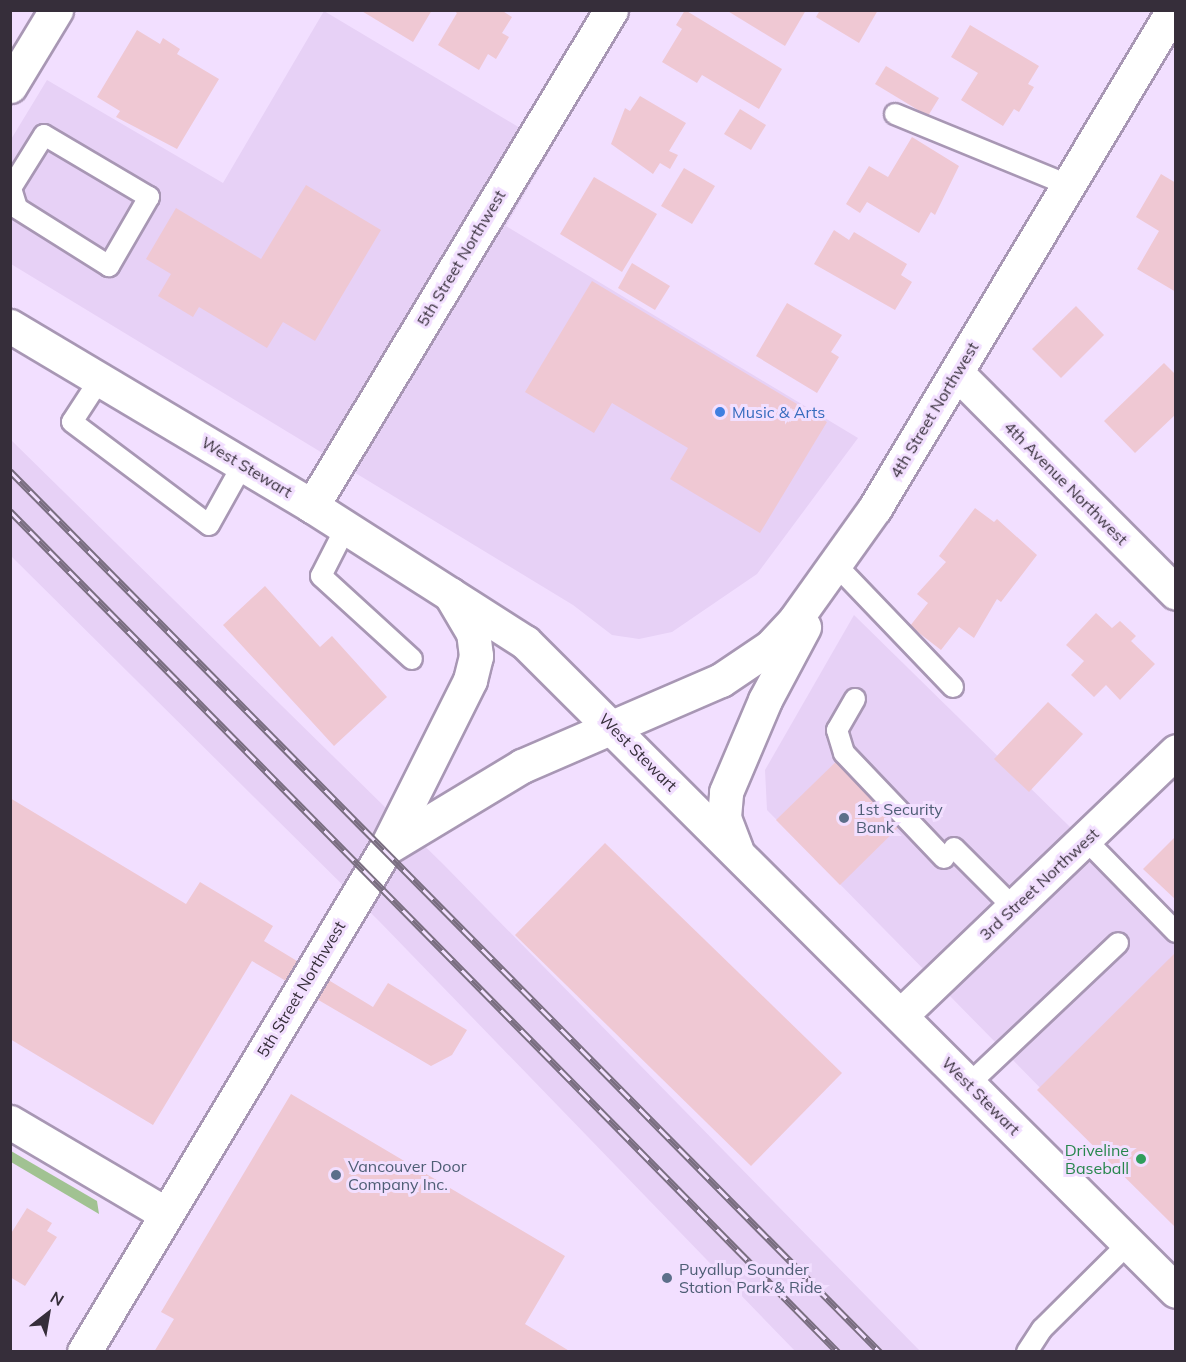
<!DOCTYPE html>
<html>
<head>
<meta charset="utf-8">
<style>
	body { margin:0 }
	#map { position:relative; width:1186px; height:1362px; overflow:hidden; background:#f2dfff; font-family:Mulish,sans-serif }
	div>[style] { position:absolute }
	.built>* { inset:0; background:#e7d1f6 }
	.green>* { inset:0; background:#a1c292 }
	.building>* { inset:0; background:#efc8d3 }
	.roads { filter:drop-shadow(2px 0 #a897b4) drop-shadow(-2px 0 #a897b4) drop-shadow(0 2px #a897b4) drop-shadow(0 -2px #a897b4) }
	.lane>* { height:20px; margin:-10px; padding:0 10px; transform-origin:10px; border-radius:10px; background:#fff }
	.street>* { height:33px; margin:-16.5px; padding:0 16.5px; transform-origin:16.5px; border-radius:16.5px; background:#fff }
	.secondary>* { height:33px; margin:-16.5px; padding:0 16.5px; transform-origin:16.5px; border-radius:16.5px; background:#fff }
	.rail>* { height:7px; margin-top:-3.5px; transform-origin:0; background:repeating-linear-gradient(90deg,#f2dfff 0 14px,#7a6e81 0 28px); box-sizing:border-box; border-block:2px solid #7a6e81 }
	.dots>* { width:16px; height:16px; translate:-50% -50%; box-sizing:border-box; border:3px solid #f2dfff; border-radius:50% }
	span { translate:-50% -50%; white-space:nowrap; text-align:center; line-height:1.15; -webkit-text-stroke:6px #f2dfff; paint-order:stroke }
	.street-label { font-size:16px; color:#362e3a }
	.shop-label { font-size:16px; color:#366cbe }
	.left { translate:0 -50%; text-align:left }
	.service-label { font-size:16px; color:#4e5e75 }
	.leisure-label { font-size:16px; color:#27864d }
	.right { translate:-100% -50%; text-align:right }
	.frame { position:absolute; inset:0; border:12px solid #362e3a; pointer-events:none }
	.north { position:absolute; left:18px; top:1284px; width:60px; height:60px; -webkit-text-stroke:4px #f2dfff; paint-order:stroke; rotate:31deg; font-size:16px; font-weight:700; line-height:24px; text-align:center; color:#362e3a }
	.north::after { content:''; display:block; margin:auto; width:21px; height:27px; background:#362e3a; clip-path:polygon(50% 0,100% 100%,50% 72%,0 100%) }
</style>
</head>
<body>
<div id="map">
	<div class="built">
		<div style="clip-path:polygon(324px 11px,552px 147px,506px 226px,858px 438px,757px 574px,672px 632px,639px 639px,612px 635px,573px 605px,11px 264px,10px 141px,47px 80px,223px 183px)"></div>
		<div style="clip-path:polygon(10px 439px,444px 865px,920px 1351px,795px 1351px,379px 921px,11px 556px)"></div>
		<div style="clip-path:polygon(854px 615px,1175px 930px,1175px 1225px,767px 810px,765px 770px)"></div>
	</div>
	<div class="green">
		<div style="clip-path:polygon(11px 1151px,97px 1201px,99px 1214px,11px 1162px)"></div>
	</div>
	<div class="building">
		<div style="clip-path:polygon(360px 10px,432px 10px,413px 42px)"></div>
		<div style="clip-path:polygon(453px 10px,501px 10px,512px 17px,502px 33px,509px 37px,496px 59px,488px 54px,479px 70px,438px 45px,457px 13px)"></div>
		<div style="clip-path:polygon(685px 10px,782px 69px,759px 109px,702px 75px,697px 83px,662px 62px,682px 29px,676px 25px)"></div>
		<div style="clip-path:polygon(726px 10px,806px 10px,785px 46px)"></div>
		<div style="clip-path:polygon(820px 10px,878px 10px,859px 43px,816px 17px)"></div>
		<div style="clip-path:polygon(970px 25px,1039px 66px,1028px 84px,1034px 87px,1019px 112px,1014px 109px,1003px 126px,961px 100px,978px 73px,951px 57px)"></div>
		<div style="clip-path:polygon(137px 30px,160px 44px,163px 38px,180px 49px,177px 54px,219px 79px,177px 149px,116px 117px,120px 111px,97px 97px)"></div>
		<div style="clip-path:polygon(886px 66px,939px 98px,928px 116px,875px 84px)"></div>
		<div style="clip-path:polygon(640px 96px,686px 123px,669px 151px,678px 155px,670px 169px,660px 163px,653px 174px,611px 144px,625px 108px,630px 111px)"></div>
		<div style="clip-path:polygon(740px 109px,766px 125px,751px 150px,724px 134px)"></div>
		<div style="clip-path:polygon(912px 137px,959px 166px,935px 215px,931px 212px,919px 233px,867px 202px,860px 213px,846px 204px,869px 166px,888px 177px)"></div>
		<div style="clip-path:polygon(684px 168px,715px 186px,692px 224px,661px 206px)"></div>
		<div style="clip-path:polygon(1161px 174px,1176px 183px,1176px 292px,1137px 269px,1159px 231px,1136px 217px)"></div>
		<div style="clip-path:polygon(594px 177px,657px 214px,622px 272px,560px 234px)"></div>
		<div style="clip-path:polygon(306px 185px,381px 230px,315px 341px,283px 322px,267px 348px,199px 307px,193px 317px,158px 296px,171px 274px,146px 259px,176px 208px,261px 259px)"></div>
		<div style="clip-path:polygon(834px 230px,849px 240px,854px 232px,907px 264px,901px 275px,912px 282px,895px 310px,814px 264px)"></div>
		<div style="clip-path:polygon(632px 263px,670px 286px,655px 310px,618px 288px)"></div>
		<div style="clip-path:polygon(592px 281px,827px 422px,760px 533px,670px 479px,688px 448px,612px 403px,594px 433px,525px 392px)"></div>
		<div style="clip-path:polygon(787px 303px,842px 335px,831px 352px,839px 357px,817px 393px,756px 356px)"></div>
		<div style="clip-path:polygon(1076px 306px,1104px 335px,1061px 378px,1032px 349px)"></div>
		<div style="clip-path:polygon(1164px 363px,1176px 375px,1176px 414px,1135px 453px,1104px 421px)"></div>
		<div style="clip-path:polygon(975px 508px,994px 522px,997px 519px,1037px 555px,1001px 602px,997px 599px,974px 638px,959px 627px,941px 650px,910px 626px,928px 603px,917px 594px,946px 562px,939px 556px)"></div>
		<div style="clip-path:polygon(265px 586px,320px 647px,332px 636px,387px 697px,334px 746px,223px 625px)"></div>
		<div style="clip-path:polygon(1096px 613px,1112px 628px,1120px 621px,1136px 636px,1131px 641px,1155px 664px,1120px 700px,1106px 685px,1094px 697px,1071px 675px,1084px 661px,1066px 645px)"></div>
		<div style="clip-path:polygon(1048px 702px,1083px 734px,1029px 792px,994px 759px)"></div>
		<div style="clip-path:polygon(847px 751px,911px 815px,840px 885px,776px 820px)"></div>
		<div style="clip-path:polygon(10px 798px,186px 904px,200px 882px,273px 926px,264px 941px,373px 1007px,388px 983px,467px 1030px,452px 1055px,431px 1066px,252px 961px,153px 1125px,10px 1039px)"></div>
		<div style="clip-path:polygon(1176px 836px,1176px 900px,1143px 869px)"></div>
		<div style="clip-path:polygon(605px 843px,842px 1073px,751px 1166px,515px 935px)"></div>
		<div style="clip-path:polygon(1174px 954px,1176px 955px,1176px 1228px,1037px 1090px)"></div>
		<div style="clip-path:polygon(291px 1094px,565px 1256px,525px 1324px,571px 1352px,154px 1352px,174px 1319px,161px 1312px)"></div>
		<div style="clip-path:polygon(27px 1208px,52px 1223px,47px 1231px,57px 1237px,25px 1286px,10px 1277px,10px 1235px)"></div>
	</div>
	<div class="roads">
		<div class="lane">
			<div style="left:895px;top:114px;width:187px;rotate:22.3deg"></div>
			<div style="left:44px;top:135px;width:122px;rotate:30.6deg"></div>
			<div style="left:149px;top:197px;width:80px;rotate:120.1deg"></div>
			<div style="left:109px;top:266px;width:109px;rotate:-147.8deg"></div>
			<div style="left:17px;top:208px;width:21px;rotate:-107deg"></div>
			<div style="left:11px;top:188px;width:62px;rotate:-58.1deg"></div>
			<div style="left:100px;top:379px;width:51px;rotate:123.1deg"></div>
			<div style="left:72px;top:422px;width:171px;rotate:36.9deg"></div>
			<div style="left:209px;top:525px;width:70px;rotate:-60.9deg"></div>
			<div style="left:346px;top:527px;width:55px;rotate:117deg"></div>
			<div style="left:321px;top:576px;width:123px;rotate:42.4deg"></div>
			<div style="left:836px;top:565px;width:169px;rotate:46.2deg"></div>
			<div style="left:855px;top:699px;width:36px;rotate:120deg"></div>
			<div style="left:837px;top:730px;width:24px;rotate:73deg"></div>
			<div style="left:844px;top:753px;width:145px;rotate:46.4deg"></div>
			<div style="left:1086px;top:840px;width:129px;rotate:45.6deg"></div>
			<div style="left:954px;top:848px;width:83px;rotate:45deg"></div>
			<div style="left:969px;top:1084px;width:205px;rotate:-43.4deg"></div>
			<div style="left:1027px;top:1352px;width:27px;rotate:-57deg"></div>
			<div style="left:1042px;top:1329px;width:122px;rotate:-44.7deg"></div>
		</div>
		<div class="street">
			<div style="left:10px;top:86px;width:89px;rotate:-58.8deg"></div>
			<div style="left:957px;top:373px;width:310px;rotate:45.1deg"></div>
			<div style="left:312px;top:506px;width:579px;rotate:-58.92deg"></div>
			<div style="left:901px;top:1015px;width:381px;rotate:-43.8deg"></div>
			<div style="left:10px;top:1122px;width:181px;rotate:30.5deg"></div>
		</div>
		<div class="secondary">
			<div style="left:10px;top:326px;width:352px;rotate:30.8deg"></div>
			<div style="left:312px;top:506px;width:253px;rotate:32.6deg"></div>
			<div style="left:525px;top:642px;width:919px;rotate:44.91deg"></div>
			<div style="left:386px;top:848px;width:159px;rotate:-31.1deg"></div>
			<div style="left:522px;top:766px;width:217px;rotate:-23.4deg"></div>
			<div style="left:721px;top:680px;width:59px;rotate:-34deg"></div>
			<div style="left:770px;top:647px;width:37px;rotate:-47deg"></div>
			<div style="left:795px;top:620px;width:138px;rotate:-54.5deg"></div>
			<div style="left:875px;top:508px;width:580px;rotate:-59.1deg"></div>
			<div style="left:736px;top:849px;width:34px;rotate:-111deg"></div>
			<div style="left:724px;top:817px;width:25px;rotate:-85deg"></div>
			<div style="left:726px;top:792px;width:100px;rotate:-67deg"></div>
			<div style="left:765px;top:700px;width:83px;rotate:-61.9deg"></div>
			<div style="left:84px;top:1352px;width:588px;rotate:-59.07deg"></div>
			<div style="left:386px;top:848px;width:188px;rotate:-63.4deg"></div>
			<div style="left:470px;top:680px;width:25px;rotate:-76deg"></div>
			<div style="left:476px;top:656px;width:23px;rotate:-97deg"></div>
			<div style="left:473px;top:633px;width:45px;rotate:-120.5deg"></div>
		</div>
	</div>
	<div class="rail">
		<div style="left:10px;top:471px;width:1238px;rotate:45.36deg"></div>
		<div style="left:10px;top:511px;width:1180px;rotate:45.45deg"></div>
	</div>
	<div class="dots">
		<div style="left:720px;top:412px;background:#3f7fe0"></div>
		<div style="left:844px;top:818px;background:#5c6f8a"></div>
		<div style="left:1141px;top:1159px;background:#2e9e5b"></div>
		<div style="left:336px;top:1175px;background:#5c6f8a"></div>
		<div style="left:667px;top:1278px;background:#5c6f8a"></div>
	</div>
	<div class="street-label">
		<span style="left:461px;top:258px;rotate:-59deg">5th Street Northwest</span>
		<span style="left:934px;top:410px;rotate:-59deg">4th Street Northwest</span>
		<span style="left:247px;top:467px;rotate:31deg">West Stewart</span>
		<span style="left:1066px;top:483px;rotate:45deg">4th Avenue Northwest</span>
		<span style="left:638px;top:752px;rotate:45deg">West Stewart</span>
		<span style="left:1039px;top:884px;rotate:-43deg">3rd Street Northwest</span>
		<span style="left:301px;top:989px;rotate:-59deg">5th Street Northwest</span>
		<span style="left:981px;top:1096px;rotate:45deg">West Stewart</span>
	</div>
	<div class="shop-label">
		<span class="left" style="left:732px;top:412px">Music &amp; Arts</span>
	</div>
	<div class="service-label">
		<span class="left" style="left:856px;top:818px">1st Security<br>Bank</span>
		<span class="left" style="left:348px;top:1175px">Vancouver Door<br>Company Inc.</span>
		<span class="left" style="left:679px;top:1278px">Puyallup Sounder<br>Station Park &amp; Ride</span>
	</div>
	<div class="leisure-label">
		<span class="right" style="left:1129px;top:1159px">Driveline<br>Baseball</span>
	</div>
	<div class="frame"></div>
	<div class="north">N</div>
</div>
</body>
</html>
